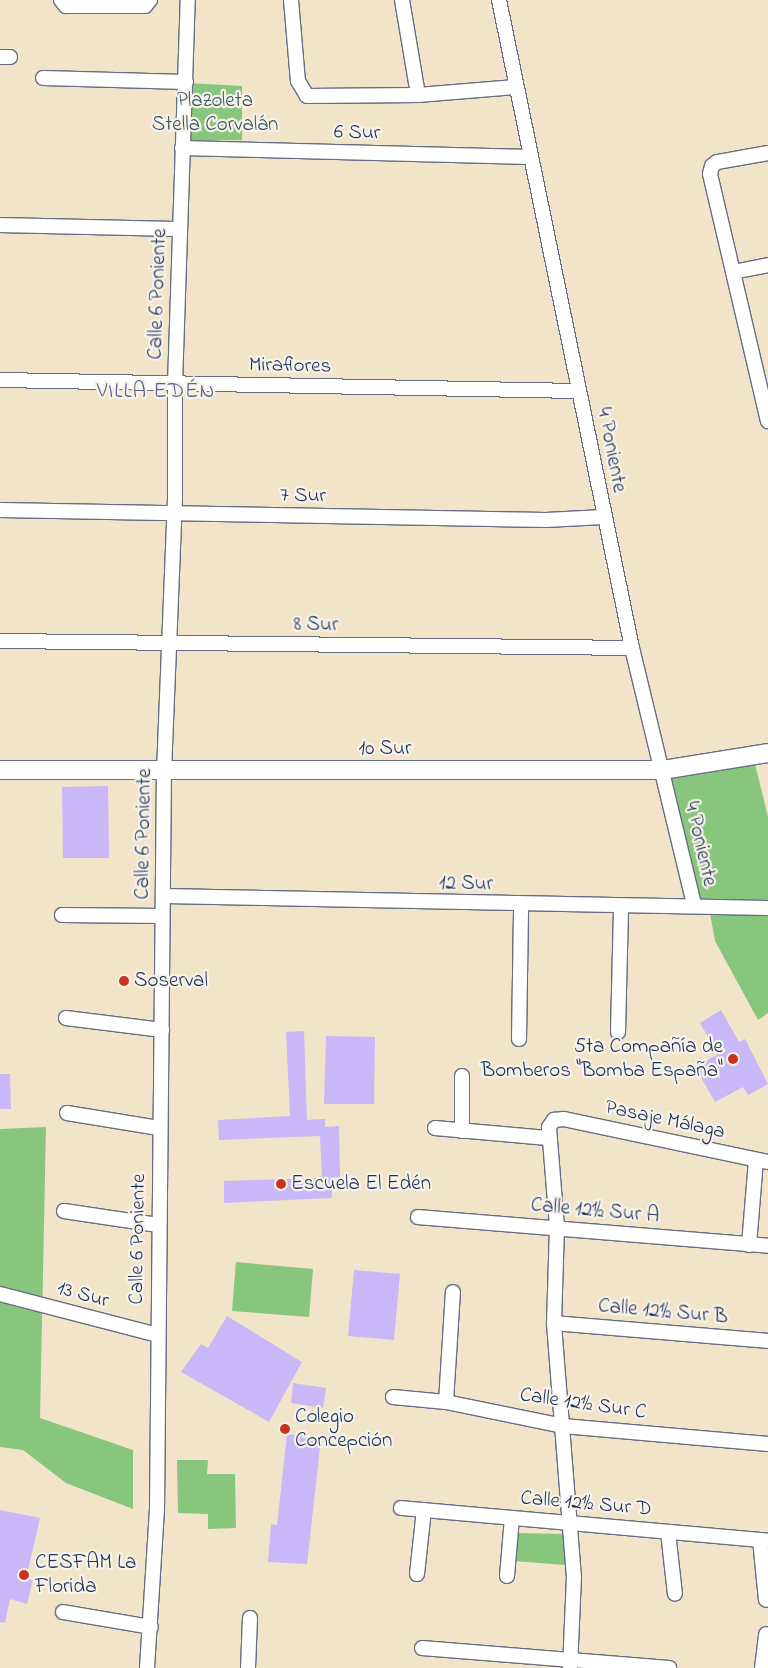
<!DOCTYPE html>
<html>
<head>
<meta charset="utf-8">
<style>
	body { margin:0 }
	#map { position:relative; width:768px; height:1668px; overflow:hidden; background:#f1e4c8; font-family:"Indie Flower",sans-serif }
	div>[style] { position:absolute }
	.green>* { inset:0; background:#88c67d }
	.building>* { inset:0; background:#c8b8f7 }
	.roads { filter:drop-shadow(1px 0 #666e83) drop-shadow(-1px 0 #666e83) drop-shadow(0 1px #666e83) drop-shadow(0 -1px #666e83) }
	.minor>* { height:14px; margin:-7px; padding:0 7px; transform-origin:7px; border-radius:7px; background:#fff }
	.tertiary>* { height:18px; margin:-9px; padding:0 9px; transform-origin:9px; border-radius:9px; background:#fff }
	.dots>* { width:14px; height:14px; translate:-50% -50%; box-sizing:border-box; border:2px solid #f7f3e8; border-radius:50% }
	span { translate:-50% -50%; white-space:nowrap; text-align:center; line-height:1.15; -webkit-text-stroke:4.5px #f7f3e8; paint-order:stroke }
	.park-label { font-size:21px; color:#365566 }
	.street-label { font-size:21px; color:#1b2f5e }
	.poi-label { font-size:21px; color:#1b2f5e }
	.left { translate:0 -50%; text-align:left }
	.right { translate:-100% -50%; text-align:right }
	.neighbourhood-label { font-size:22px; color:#585f94; letter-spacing:1px }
</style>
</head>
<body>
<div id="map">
	<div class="green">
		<div style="clip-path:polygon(188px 83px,242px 86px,242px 140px,187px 141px)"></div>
		<div style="clip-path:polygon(755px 764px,768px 817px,768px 901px,684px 899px,657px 778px)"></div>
		<div style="clip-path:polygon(710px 913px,768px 915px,768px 1013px,758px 1020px,715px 941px)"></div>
		<div style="clip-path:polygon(46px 1127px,40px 1418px,133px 1450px,133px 1509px,66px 1483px,23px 1450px,0 1447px,0 1129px)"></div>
		<div style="clip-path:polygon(236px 1262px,313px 1269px,309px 1317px,232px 1311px)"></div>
		<div style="clip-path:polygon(177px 1460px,208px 1460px,207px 1474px,235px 1474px,236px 1528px,208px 1529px,208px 1514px,178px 1513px)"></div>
		<div style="clip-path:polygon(516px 1533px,563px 1534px,565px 1565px,514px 1561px)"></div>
	</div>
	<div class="building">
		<div style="clip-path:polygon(108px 786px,109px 858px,63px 858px,62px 787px)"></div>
		<div style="clip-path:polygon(721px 1010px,739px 1042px,745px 1039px,768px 1084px,748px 1095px,743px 1087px,715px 1102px,698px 1072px,704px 1069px,701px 1064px,718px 1054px,700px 1023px)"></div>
		<div style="clip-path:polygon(304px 1031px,307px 1120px,325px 1119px,325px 1127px,339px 1126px,340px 1177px,323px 1178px,331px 1178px,332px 1198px,224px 1203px,224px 1181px,322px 1178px,320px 1136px,219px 1140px,218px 1120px,290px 1116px,286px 1032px)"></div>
		<div style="clip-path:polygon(326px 1036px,375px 1037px,374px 1104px,324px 1104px)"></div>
		<div style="clip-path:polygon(0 1074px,10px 1074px,11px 1109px,0 1109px)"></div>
		<div style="clip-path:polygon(354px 1270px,400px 1274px,394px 1340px,348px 1336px)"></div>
		<div style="clip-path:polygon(227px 1316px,302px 1362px,269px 1422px,181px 1372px,201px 1344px,208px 1348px)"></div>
		<div style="clip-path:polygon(293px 1383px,326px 1388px,323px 1408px,291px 1403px)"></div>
		<div style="clip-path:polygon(287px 1434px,321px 1438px,307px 1564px,268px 1562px,271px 1524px,277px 1525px)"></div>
		<div style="clip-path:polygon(0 1510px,40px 1518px,26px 1579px,33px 1580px,27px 1604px,10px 1599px,5px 1623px,0 1622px)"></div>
	</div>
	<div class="roads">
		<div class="minor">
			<div style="left:61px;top:0;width:8px;rotate:50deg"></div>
			<div style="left:66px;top:6px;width:79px"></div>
			<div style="left:145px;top:6px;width:8px;rotate:-50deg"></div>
			<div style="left:291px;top:0;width:81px;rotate:85.1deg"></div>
			<div style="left:298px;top:81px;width:17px;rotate:59deg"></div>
			<div style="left:307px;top:96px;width:111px;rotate:-0.5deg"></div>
			<div style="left:418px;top:95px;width:98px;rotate:-4.7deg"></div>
			<div style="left:402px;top:0;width:96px;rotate:80.4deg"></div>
			<div style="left:499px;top:0;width:662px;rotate:78.4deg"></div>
			<div style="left:632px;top:648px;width:264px;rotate:76.4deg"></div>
			<div style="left:0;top:57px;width:10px"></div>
			<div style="left:43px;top:78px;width:143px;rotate:1.6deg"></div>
			<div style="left:182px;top:148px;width:348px;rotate:1.5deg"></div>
			<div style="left:768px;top:153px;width:52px;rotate:170deg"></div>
			<div style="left:717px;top:162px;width:6px;rotate:141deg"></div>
			<div style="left:712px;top:166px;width:8px;rotate:104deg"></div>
			<div style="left:710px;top:174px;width:254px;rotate:76.8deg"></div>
			<div style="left:0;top:225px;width:180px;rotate:1.3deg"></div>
			<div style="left:733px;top:272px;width:36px;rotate:-11deg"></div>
			<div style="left:0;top:380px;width:579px;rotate:1.09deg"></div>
			<div style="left:0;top:510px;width:546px;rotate:1.05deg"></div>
			<div style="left:546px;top:520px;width:58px;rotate:-3deg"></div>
			<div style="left:0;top:641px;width:632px;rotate:0.63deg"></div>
			<div style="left:164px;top:896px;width:604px;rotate:1.14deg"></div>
			<div style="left:62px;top:915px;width:100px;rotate:0.6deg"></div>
			<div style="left:66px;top:1018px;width:97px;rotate:7.1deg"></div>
			<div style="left:618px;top:1032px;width:125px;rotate:-88.6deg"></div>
			<div style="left:519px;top:1039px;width:134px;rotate:-89.1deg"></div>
			<div style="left:462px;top:1076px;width:55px;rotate:90deg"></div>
			<div style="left:67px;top:1113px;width:93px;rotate:9.3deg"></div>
			<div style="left:435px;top:1128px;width:113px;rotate:5.1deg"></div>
			<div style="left:64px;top:1211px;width:95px;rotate:8.5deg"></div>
			<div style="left:418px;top:1217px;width:351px;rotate:4.7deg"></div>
			<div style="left:749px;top:1245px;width:85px;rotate:-85.3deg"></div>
			<div style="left:0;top:1294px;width:162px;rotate:14.6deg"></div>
			<div style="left:554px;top:1323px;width:215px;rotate:4.8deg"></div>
			<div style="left:393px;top:1397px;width:53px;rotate:5.4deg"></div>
			<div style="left:446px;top:1402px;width:119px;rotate:11.6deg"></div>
			<div style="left:563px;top:1426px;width:206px;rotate:5deg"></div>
			<div style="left:446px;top:1402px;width:110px;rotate:-86.4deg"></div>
			<div style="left:401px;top:1508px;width:368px;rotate:5.1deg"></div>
			<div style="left:668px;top:1532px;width:62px;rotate:83.6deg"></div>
			<div style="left:760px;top:1540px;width:60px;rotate:84.3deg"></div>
			<div style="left:417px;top:1574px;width:64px;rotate:-83.8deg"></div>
			<div style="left:507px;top:1576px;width:58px;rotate:-85.1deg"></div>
			<div style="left:63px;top:1612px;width:89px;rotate:9.7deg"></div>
			<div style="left:422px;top:1648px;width:248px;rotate:4.6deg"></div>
			<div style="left:147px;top:1668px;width:159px;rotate:-86.4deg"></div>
			<div style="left:157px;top:1509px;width:737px;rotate:-89.46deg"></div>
			<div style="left:164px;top:772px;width:273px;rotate:-87.7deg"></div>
			<div style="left:175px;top:499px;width:115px;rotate:-90deg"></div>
			<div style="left:175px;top:384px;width:384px;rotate:-88.1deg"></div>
			<div style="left:248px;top:1668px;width:50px;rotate:-87.7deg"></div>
			<div style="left:570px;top:1668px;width:90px;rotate:-87.5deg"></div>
			<div style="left:574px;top:1578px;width:256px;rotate:-94.5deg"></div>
			<div style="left:554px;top:1323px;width:96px;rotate:-88.2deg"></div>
			<div style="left:557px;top:1227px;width:100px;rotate:-94.6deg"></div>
			<div style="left:549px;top:1127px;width:9px;rotate:-54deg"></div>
			<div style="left:554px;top:1120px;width:10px;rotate:-6deg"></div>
			<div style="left:564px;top:1119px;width:208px;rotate:11.9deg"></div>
			<div style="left:762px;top:1668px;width:34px;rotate:-83deg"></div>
		</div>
		<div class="tertiary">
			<div style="left:0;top:770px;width:663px"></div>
			<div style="left:663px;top:770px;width:106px;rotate:-9.2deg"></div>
		</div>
	</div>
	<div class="dots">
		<div style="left:124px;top:981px;background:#c8321e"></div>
		<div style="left:733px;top:1059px;background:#c8321e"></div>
		<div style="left:281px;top:1184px;background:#c8321e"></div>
		<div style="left:285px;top:1429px;background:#c8321e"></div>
		<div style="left:24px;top:1575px;background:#c8321e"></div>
	</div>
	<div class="park-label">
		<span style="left:215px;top:113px">Plazoleta<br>Stella Corvalán</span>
	</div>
	<div class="street-label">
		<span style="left:357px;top:133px;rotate:1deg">6 Sur</span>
		<span style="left:158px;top:294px;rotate:-88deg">Calle 6 Poniente</span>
		<span style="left:290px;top:366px;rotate:1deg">Miraflores</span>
		<span style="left:611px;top:450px;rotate:79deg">4 Poniente</span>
		<span style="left:303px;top:496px;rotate:1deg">7 Sur</span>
		<span style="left:316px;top:625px;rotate:1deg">8 Sur</span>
		<span style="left:385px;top:749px">10 Sur</span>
		<span style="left:144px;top:834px;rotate:-89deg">Calle 6 Poniente</span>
		<span style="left:700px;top:844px;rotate:77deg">4 Poniente</span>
		<span style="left:466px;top:884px;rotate:1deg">12 Sur</span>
		<span style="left:665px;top:1120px;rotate:12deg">Pasaje Málaga</span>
		<span style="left:595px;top:1211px;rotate:5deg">Calle 12½ Sur A</span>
		<span style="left:138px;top:1239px;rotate:-89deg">Calle 6 Poniente</span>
		<span style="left:83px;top:1295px;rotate:15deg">13 Sur</span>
		<span style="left:663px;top:1312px;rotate:5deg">Calle 12½ Sur B</span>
		<span style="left:583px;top:1404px;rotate:8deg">Calle 12½ Sur C</span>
		<span style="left:586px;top:1504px;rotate:5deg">Calle 12½ Sur D</span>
	</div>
	<div class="poi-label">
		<span class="left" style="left:134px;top:981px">Soserval</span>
		<span class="right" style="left:723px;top:1059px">5ta Compañía de<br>Bomberos "Bomba España"</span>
		<span class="left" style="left:291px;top:1184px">Escuela El Edén</span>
		<span class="left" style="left:295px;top:1429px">Colegio<br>Concepción</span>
		<span class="left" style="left:35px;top:1575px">CESFAM La<br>Florida</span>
	</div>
	<div class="neighbourhood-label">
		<span style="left:156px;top:393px">VILLA EDÉN</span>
	</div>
</div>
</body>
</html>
